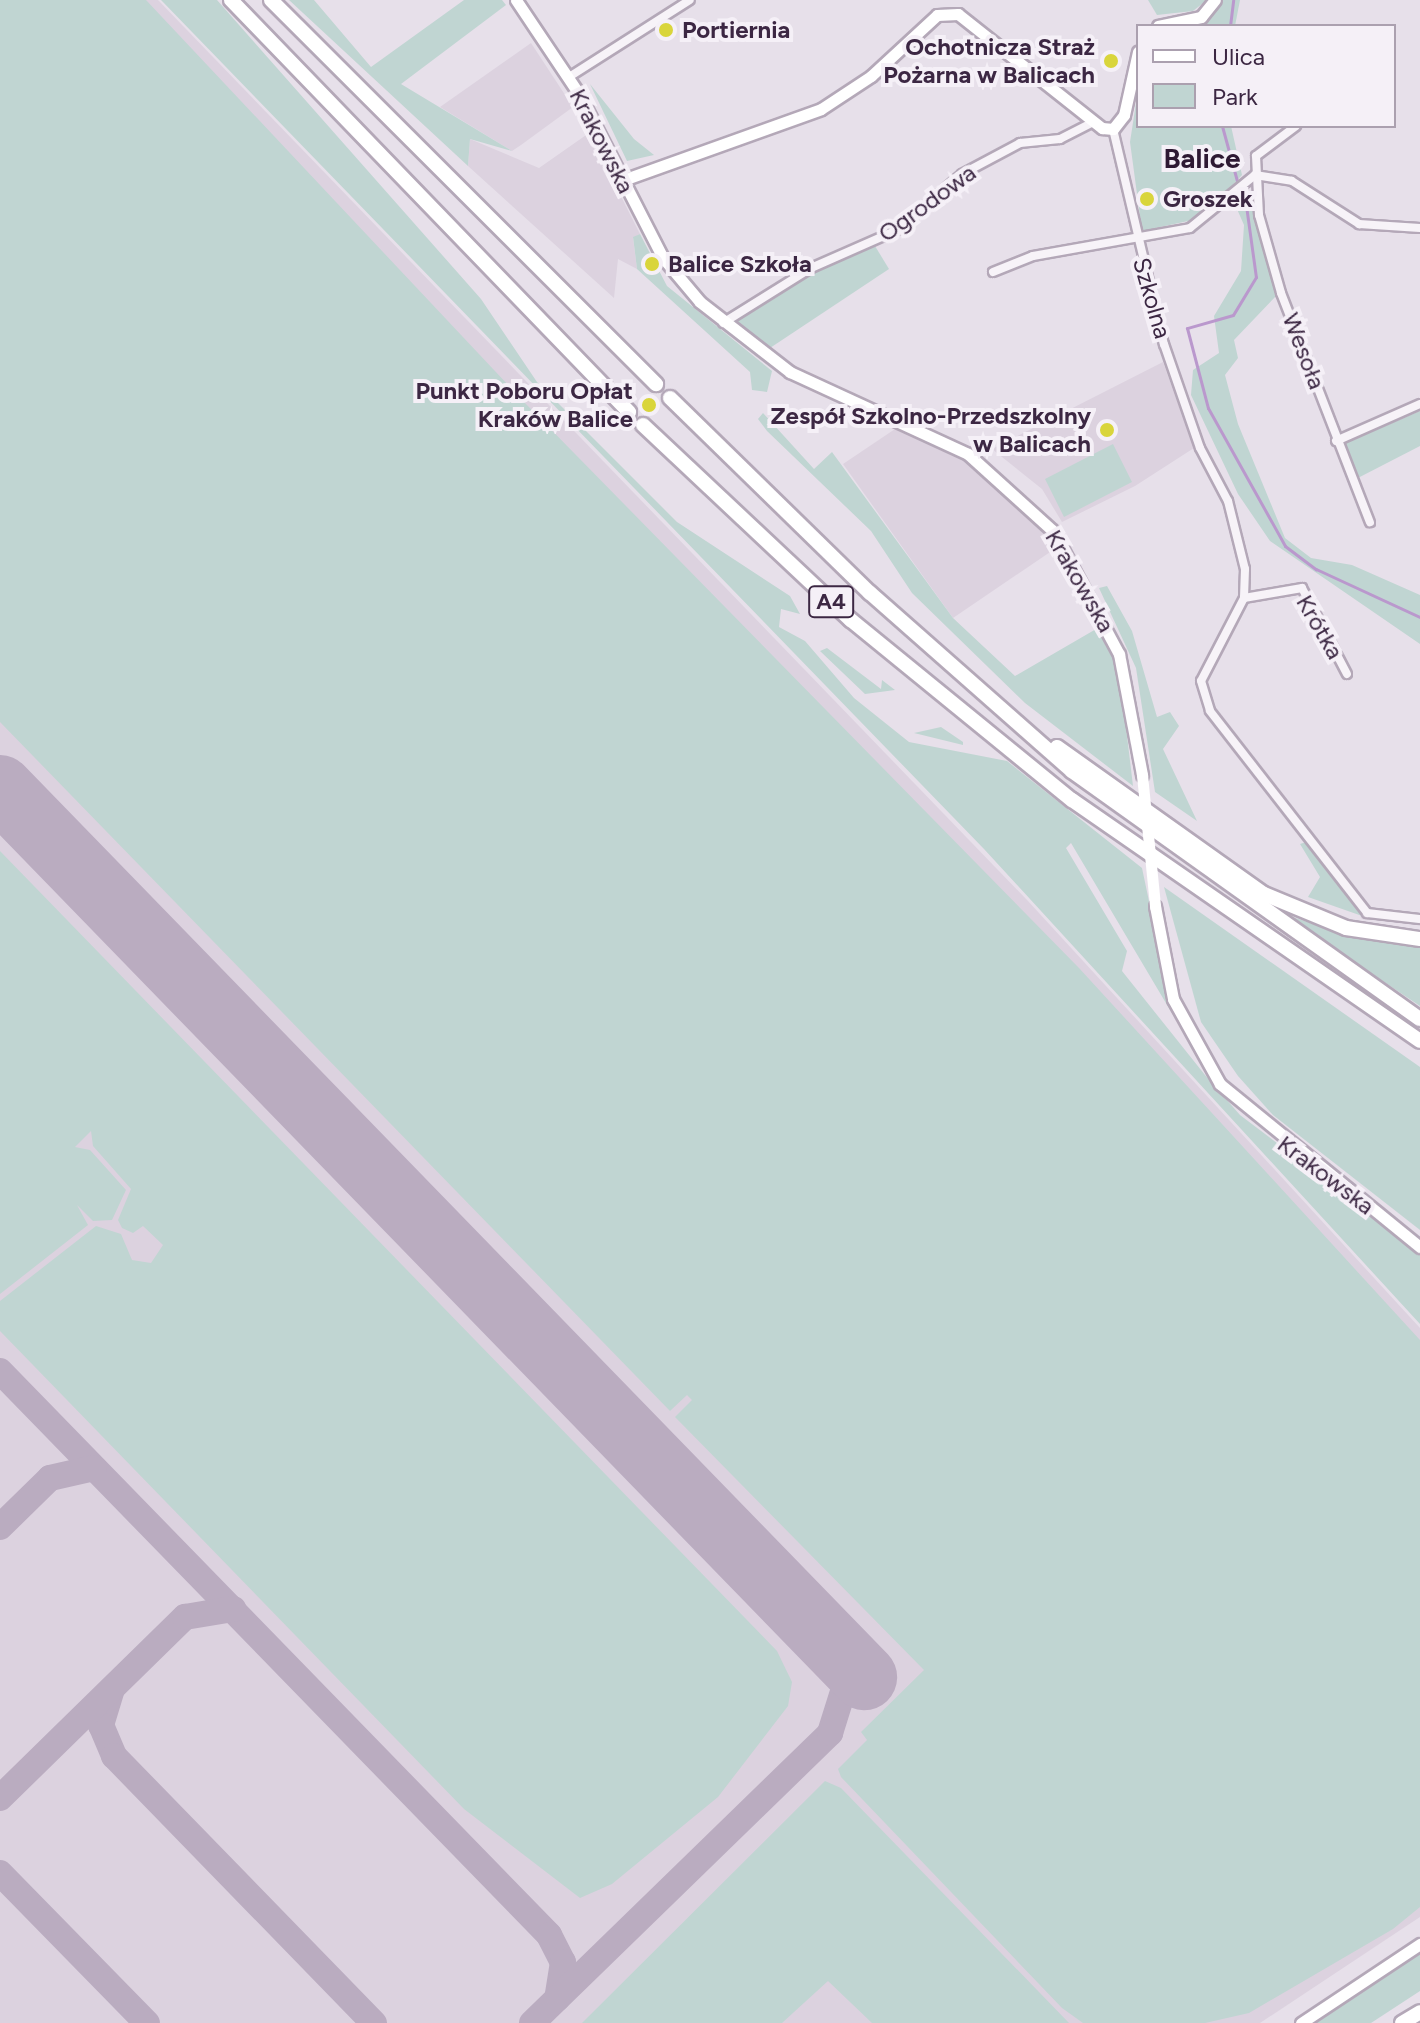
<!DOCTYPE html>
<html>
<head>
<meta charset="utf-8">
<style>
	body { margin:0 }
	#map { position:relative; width:1420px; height:2023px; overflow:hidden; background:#e7e0ea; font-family:Figtree,sans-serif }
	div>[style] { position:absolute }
	.built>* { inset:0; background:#dcd2df }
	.green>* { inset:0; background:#c0d5d2 }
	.stream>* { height:3px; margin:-1.5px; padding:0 1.5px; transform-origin:1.5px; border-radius:1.5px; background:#ba98cd }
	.taxiway>* { height:26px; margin:-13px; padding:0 13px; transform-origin:13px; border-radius:13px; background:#baacc0 }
	.runway>* { height:66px; margin:-33px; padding:0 33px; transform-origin:33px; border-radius:33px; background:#baacc0 }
	.roads { filter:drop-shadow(2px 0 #b4a8b8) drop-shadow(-2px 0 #b4a8b8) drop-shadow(0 2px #b4a8b8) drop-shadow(0 -2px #b4a8b8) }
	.street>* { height:8px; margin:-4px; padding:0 4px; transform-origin:4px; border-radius:4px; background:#f7f3f8 }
	.secondary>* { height:11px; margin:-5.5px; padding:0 5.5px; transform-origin:5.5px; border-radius:5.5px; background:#fff }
	.highway>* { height:14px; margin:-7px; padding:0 7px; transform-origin:7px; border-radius:7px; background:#fff }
	.secondary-bridge>* { height:11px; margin:-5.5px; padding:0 5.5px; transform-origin:5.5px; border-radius:5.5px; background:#fff }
	.dots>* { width:22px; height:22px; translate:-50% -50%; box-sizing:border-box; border:4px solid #f5f0f7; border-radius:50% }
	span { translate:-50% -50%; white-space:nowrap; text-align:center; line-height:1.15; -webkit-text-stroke:8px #f5f0f7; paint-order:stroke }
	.shield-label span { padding:2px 6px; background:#f5f0f7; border:2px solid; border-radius:6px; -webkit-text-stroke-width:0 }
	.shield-label { font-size:22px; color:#3c2743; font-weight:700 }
	.poi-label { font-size:24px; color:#3c2743; font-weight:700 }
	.left { translate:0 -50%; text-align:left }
	.right { translate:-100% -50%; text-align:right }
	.street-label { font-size:24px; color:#3c2743 }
	.quarter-label { font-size:28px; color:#2e1933; font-weight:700 }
	.legend { position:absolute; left:1136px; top:24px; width:260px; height:104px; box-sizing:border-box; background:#f5f0f7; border:2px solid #aba0af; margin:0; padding:10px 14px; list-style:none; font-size:24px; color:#3c2743 }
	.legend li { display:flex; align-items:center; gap:16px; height:40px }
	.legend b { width:40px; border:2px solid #aba0af }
</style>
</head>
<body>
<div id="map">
	<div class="built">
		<div style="clip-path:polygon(0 0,158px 0,1028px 901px,1420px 1328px,1420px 1917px,1260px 2023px,0 2023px)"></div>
		<div style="clip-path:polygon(531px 43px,573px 107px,521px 145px,512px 151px,440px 107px)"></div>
		<div style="clip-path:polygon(589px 133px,640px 234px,633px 238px,637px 269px,618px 259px,614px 298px,468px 166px,470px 139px,539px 168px)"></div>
		<div style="clip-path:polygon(1163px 362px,1194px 448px,1135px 486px,1062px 522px,1042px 489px,992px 449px)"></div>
		<div style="clip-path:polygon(898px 427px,948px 447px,1001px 486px,1059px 546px,953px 618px,843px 464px)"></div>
	</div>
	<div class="green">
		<div style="clip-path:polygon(0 0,146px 0,525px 403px,1079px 968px,1420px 1340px,1420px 1907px,1393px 1929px,1249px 2013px,1205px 2023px,1083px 2023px,1062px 2008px,841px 1777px,838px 1769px,867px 1740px,861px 1732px,924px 1670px,675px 1417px,692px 1400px,687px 1395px,670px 1411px,0 722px)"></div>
		<div style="clip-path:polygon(161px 0,217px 0,481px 299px,537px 382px,677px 522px,790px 596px,800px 614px,781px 609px,779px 627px,805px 641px,854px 698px,909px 742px,1007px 761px,1142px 868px,1173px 1015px,1071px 843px,1066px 848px,1127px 951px,1122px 971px,1205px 1075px,1240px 1115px,1420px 1252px,1420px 1324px,984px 849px)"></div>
		<div style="clip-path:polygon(289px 0,314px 0,371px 67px,464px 0,502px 0,506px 5px,401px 84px,512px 151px,470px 139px,468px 166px)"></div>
		<div style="clip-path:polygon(1148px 0,1207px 0,1193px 11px,1157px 15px)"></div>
		<div style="clip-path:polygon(1222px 0,1240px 0,1235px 26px,1201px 26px)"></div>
		<div style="clip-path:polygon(590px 84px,634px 139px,654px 155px,627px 161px)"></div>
		<div style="clip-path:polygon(1138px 90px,1138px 126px,1231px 126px,1242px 175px,1202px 218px,1142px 231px,1130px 142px)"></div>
		<div style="clip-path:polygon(1246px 186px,1277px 295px,1234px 340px,1238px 358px,1225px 375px,1238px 424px,1285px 538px,1311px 558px,1352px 565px,1420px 595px,1420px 644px,1270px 541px,1238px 494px,1191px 395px,1193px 370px,1219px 353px,1214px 316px,1241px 271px,1244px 225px,1233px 200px)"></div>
		<div style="clip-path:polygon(640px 234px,667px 286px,772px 371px,767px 392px,752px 390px,750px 372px,637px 269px,633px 237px)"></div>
		<div style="clip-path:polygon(875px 246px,889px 269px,770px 348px,733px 318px,823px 264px)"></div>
		<div style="clip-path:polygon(1420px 411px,1420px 446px,1354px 480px,1341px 445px)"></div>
		<div style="clip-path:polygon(763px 413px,814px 469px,832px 452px,953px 618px,1015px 676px,1103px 625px,1118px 660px,1133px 786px,1025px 703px,912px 593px,871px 531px,767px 431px,758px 419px)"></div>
		<div style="clip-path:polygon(1113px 444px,1132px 482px,1064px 517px,1045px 479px)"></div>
		<div style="clip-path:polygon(1107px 586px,1132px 631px,1157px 717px,1170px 712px,1179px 726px,1163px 749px,1197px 821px,1155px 792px,1136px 668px,1099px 588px)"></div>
		<div style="clip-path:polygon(827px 648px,881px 689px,882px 680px,895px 690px,865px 694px,820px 651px)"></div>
		<div style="clip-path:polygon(941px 727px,963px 742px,963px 745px,914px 733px)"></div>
		<div style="clip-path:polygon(1309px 841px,1365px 917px,1308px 897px,1320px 877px,1300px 844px)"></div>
		<div style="clip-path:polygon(0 851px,777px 1651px,792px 1682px,788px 1706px,718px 1797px,612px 1884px,580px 1898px,464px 1809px,0 1331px,0 1301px,96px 1226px,121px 1234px,132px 1260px,151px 1263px,163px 1245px,143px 1226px,133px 1233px,122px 1228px,118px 1220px,131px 1189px,93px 1146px,91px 1131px,75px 1147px,90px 1150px,126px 1190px,112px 1220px,93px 1221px,77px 1205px,88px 1225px,0 1294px)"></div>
		<div style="clip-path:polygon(1164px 887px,1420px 1067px,1420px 1230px,1273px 1115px,1238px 1076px,1201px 1022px)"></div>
		<div style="clip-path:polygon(1281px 913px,1351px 937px,1420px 944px,1420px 1006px)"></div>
		<div style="clip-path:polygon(825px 1781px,841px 1788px,1069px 2023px,872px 2023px,828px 1981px,782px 2023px,582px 2023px)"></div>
		<div style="clip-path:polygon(1420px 1952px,1420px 1991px,1371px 2023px,1314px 2023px)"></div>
	</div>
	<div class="stream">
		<div style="left:1230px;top:26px;width:26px;rotate:-83deg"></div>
		<div style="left:1222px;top:126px;width:57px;rotate:74.7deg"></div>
		<div style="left:1244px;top:191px;width:87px;rotate:82.1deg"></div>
		<div style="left:1256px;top:277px;width:44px;rotate:121.2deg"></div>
		<div style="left:1233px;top:315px;width:48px;rotate:164.2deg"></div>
		<div style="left:1187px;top:328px;width:83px;rotate:75.3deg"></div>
		<div style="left:1208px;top:408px;width:158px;rotate:60.8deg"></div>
		<div style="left:1285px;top:546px;width:39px;rotate:37deg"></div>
		<div style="left:1316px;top:569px;width:115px;rotate:24.8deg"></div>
	</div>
	<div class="taxiway">
		<div style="left:0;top:790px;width:9px;rotate:36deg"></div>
		<div style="left:0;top:1371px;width:787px;rotate:45.77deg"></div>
		<div style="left:549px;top:1935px;width:30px;rotate:63deg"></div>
		<div style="left:563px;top:1962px;width:37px;rotate:99deg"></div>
		<div style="left:0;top:1527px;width:70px;rotate:-44.4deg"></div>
		<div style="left:50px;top:1478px;width:45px;rotate:-12.8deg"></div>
		<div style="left:112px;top:1689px;width:38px;rotate:107deg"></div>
		<div style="left:101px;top:1725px;width:34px;rotate:67deg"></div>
		<div style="left:114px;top:1756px;width:373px;rotate:45.8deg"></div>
		<div style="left:0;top:1798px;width:259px;rotate:-44.4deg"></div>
		<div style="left:185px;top:1617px;width:49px;rotate:-9.5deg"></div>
		<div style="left:0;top:1873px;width:210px;rotate:45.6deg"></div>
		<div style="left:532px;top:2023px;width:416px;rotate:-44.2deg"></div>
		<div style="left:830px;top:1733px;width:50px;rotate:-72.6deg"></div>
		<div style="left:845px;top:1685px;width:46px;rotate:-107.7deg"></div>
	</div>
	<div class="runway">
		<div style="left:0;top:788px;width:1240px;rotate:45.82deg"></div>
	</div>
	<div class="roads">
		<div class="street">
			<div style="left:569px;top:77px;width:143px;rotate:-32.5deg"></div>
			<div style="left:1296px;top:126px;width:50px;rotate:143.1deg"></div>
			<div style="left:1256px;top:156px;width:59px;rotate:87.1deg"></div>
			<div style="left:1259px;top:215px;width:81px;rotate:74.2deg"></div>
			<div style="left:1281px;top:293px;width:246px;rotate:68.8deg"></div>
			<div style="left:1113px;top:129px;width:221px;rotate:76.7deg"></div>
			<div style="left:1164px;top:344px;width:110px;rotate:70.9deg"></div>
			<div style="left:1200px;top:448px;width:60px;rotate:62.2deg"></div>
			<div style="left:1228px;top:501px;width:70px;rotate:76deg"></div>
			<div style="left:1245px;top:569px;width:29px;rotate:92deg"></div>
			<div style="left:1244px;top:598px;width:93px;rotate:117.4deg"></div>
			<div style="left:1201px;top:681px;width:31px;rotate:73deg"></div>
			<div style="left:1210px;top:711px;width:256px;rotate:52.1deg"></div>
			<div style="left:1367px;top:913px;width:53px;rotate:6.5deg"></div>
			<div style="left:993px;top:272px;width:43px;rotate:-21.8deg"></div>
			<div style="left:1033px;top:256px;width:159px;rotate:-10.1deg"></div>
			<div style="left:1190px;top:228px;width:84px;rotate:-39.2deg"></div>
			<div style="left:1255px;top:175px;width:37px;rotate:9deg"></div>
			<div style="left:1292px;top:181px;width:80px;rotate:32.7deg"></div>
			<div style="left:1359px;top:224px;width:61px;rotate:3.8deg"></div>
			<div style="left:723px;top:323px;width:104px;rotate:-32deg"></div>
			<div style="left:811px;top:268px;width:94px;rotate:-23.8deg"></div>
			<div style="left:897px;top:230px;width:86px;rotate:-40.7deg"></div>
			<div style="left:962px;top:174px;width:66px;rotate:-28.1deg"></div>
			<div style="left:1020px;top:143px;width:40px;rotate:-5.7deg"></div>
			<div style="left:1060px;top:139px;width:38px;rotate:-27deg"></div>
			<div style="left:1336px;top:441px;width:92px;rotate:-23.8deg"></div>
			<div style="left:1244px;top:598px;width:59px;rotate:-9.8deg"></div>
			<div style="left:1302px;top:588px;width:97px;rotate:62.4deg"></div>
		</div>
		<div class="secondary">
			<div style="left:516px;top:0;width:113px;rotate:56.2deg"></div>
			<div style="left:579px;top:94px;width:184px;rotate:62.9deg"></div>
			<div style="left:663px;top:258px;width:57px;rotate:49.9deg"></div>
			<div style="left:700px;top:302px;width:114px;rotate:37.9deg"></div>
			<div style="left:790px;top:372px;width:196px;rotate:24.7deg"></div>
			<div style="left:968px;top:454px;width:115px;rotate:42.2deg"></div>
			<div style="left:1053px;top:531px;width:140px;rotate:61.8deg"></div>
			<div style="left:1119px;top:654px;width:123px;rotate:79.2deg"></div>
			<div style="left:1158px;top:26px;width:44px;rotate:-11.8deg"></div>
			<div style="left:1201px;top:17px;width:22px;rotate:-51deg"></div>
			<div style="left:623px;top:180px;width:210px;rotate:-19.7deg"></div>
			<div style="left:821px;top:109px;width:60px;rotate:-33.4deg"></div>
			<div style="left:871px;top:76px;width:90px;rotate:-42.7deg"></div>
			<div style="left:937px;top:15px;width:21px;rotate:-3deg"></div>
			<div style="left:958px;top:14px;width:184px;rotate:38.4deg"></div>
			<div style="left:1102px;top:128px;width:11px;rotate:5deg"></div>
			<div style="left:1113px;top:129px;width:18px;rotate:-52deg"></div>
			<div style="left:1124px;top:115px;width:65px;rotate:-77.5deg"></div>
			<div style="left:1155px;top:906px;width:95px;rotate:79deg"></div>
			<div style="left:1173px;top:999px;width:97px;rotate:61.1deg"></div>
			<div style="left:1220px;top:1084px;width:258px;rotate:39.2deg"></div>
			<div style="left:1301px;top:2023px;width:143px;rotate:-33.6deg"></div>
		</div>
		<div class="highway">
			<div style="left:231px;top:0;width:573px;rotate:45.99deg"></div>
			<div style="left:271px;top:0;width:544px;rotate:44.93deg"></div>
			<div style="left:670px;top:398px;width:279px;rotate:44.3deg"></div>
			<div style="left:870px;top:593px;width:269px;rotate:41.4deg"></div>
			<div style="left:1072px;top:771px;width:427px;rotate:35.5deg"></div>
			<div style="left:643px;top:425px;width:285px;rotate:43.2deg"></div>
			<div style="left:851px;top:620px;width:285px;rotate:39.2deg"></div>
			<div style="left:1072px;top:800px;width:423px;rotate:34.7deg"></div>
			<div style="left:1057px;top:747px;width:254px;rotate:35.4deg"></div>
			<div style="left:1264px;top:894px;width:89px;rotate:22.5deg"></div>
			<div style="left:1346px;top:928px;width:75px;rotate:8.5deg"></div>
			<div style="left:1402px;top:2023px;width:21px;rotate:-31deg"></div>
		</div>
	</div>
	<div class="secondary-bridge">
		<div style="left:1142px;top:775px;width:132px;rotate:84.3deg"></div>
	</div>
	<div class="dots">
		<div style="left:666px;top:30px;background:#d9d53b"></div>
		<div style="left:1111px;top:61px;background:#d9d53b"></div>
		<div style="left:1147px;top:199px;background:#d9d53b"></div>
		<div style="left:652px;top:264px;background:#d9d53b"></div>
		<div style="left:649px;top:405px;background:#d9d53b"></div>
		<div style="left:1107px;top:430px;background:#d9d53b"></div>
	</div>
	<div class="shield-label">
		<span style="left:831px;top:602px">A4</span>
	</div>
	<div class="poi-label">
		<span class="left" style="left:682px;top:30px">Portiernia</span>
		<span class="right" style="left:1095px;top:61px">Ochotnicza Straż<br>Pożarna w Balicach</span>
		<span class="left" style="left:1163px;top:199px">Groszek</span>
		<span class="left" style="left:668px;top:264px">Balice Szkoła</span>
		<span class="right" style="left:633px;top:405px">Punkt Poboru Opłat<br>Kraków Balice</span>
		<span class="right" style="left:1091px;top:430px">Zespół Szkolno-Przedszkolny<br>w Balicach</span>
	</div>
	<div class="street-label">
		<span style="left:602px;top:141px;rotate:63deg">Krakowska</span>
		<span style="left:927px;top:203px;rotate:-36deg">Ogrodowa</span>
		<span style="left:1152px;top:298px;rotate:74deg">Szkolna</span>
		<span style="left:1304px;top:351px;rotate:69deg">Wesoła</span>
		<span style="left:1080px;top:581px;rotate:60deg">Krakowska</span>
		<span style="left:1320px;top:627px;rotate:60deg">Krótka</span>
		<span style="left:1326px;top:1175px;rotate:37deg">Krakowska</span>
	</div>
	<div class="quarter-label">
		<span style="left:1202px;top:158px">Balice</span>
	</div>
	<ul class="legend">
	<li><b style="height:10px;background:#fff"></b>Ulica</li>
	<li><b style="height:22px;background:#c0d5d2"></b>Park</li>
	</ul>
</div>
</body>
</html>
